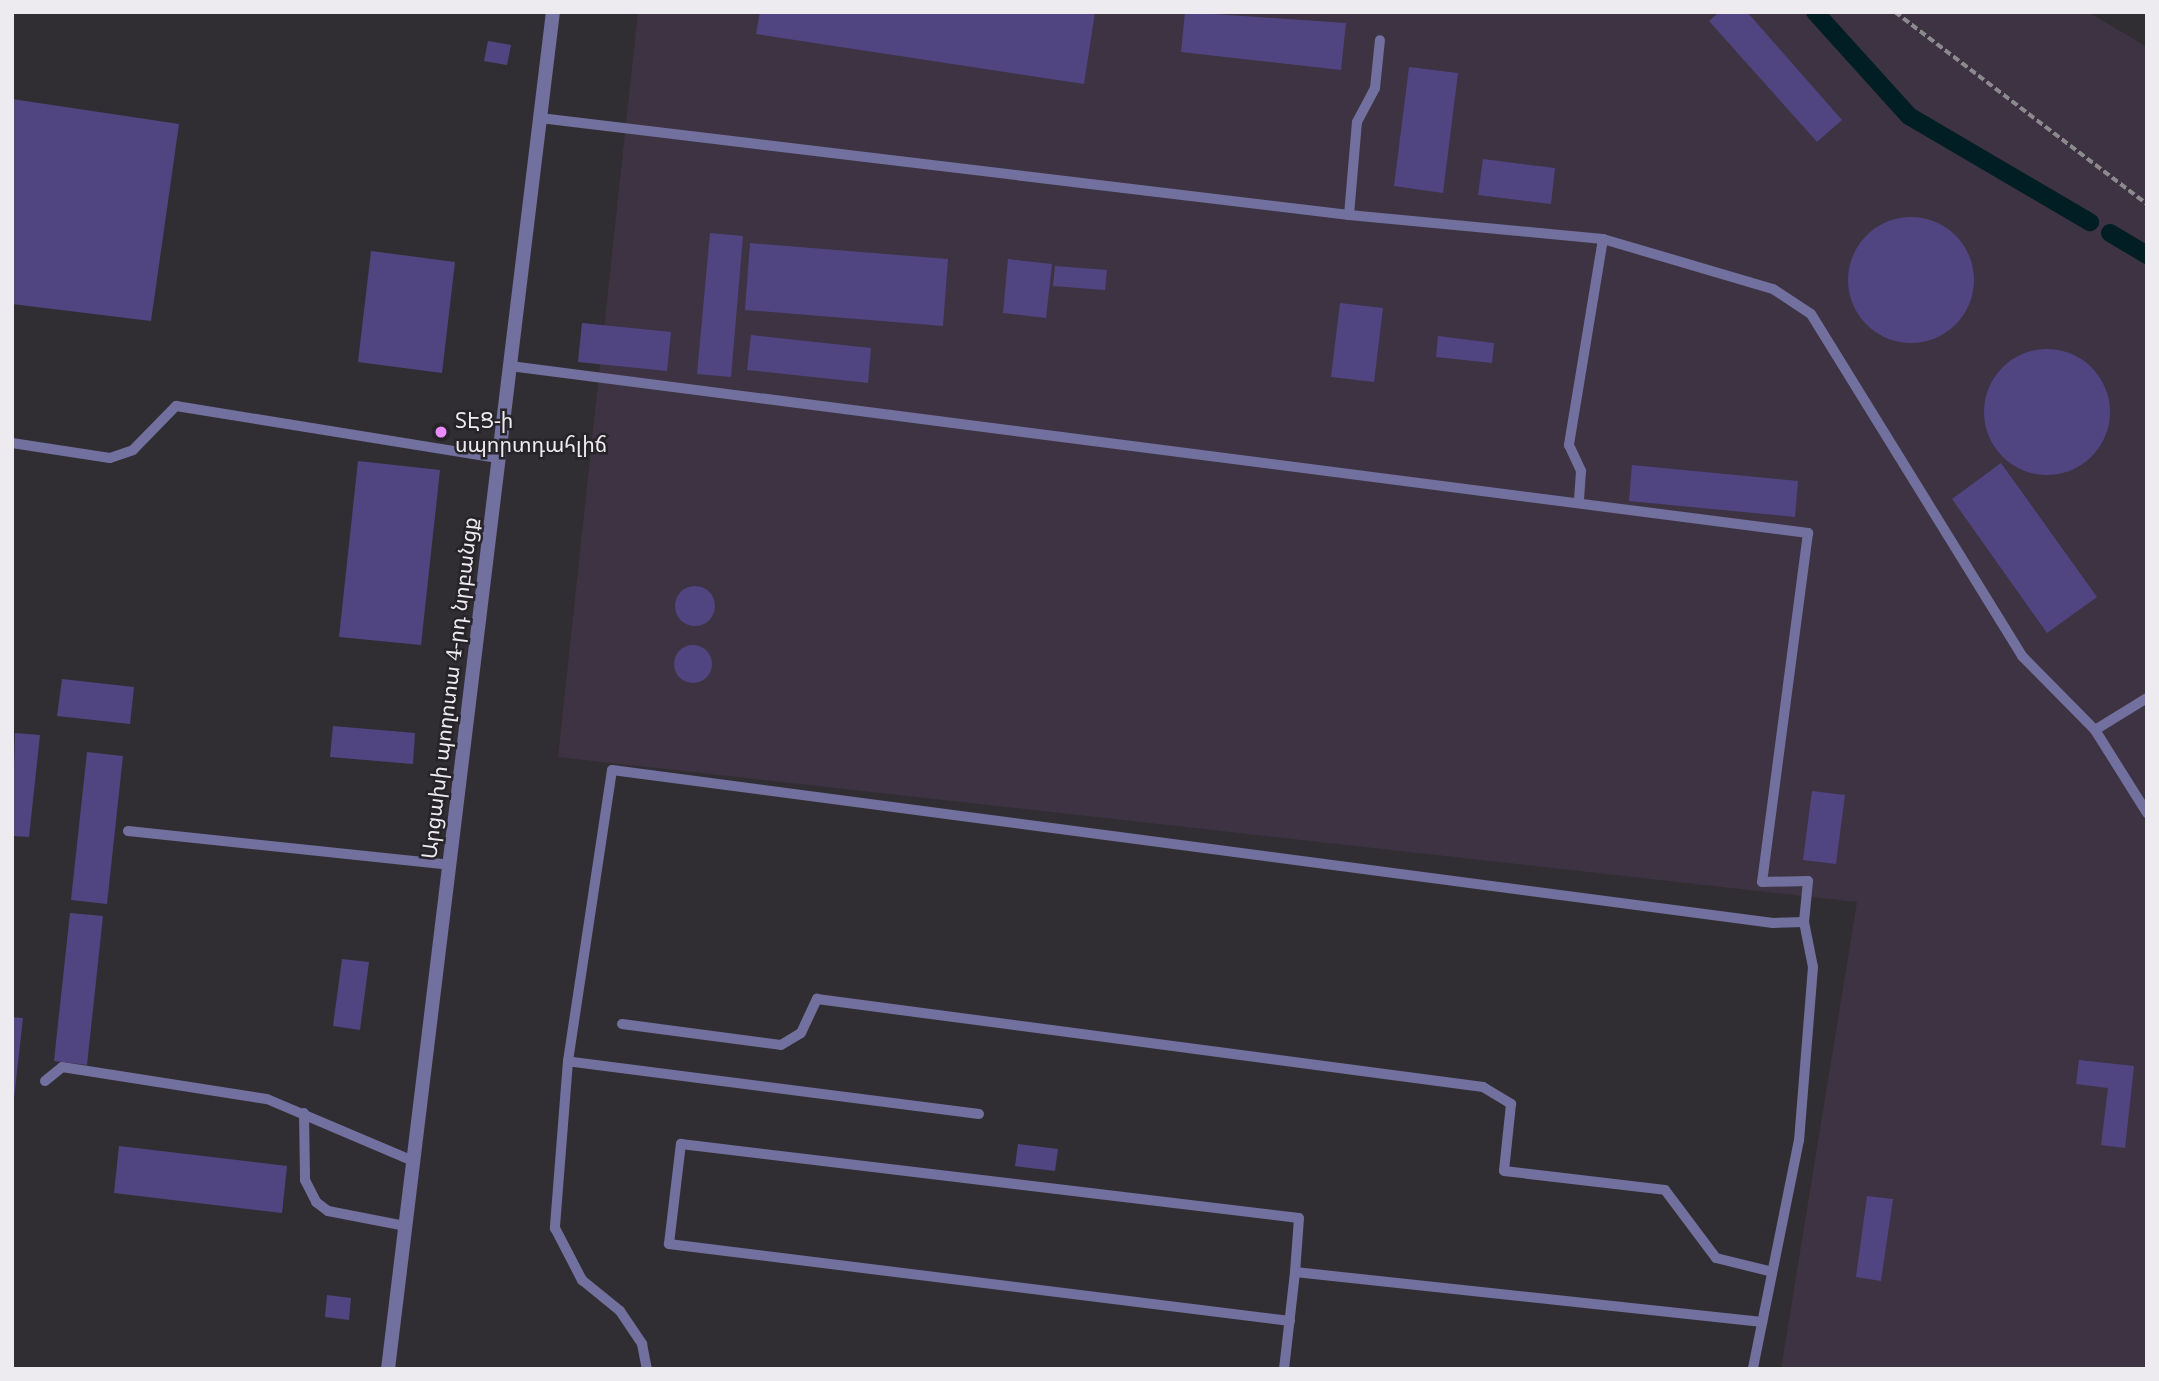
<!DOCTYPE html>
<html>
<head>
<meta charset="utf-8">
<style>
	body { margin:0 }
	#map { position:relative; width:2159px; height:1381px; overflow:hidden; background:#312e33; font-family:"Noto Serif","Noto Sans Armenian",serif }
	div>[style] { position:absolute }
	.industrial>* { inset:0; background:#3d3342 }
	.canal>* { height:18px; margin:-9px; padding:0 9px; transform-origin:9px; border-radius:9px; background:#001e24 }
	.building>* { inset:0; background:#514581 }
	.round { border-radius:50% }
	.path>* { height:3.5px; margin-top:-1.75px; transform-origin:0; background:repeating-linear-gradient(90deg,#8c8a8e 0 7px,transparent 0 10.5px) }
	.service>* { height:10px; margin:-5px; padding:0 5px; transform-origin:5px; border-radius:5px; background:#72709e }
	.minor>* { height:14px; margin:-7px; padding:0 7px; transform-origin:7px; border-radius:7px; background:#72709e }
	.dots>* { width:19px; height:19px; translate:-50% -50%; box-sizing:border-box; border:4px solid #272429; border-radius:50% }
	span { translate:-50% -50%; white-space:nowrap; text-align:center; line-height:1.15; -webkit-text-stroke:5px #272429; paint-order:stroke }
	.poi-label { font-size:21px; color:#edebef }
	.left { translate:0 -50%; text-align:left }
	.street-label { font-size:21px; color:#edebef }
	.frame { position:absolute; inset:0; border:14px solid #edebef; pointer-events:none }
</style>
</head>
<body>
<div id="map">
	<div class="industrial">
		<div style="clip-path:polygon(638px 12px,2088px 12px,2147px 47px,2147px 1369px,1781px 1369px,1857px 902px,558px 757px)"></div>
	</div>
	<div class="canal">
		<div style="left:1815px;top:12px;width:140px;rotate:47.9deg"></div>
		<div style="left:1909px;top:116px;width:210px;rotate:30.4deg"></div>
		<div style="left:2110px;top:233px;width:43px;rotate:30.7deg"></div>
	</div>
	<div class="building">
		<div style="clip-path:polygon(760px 12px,1095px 12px,1084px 84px,756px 34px)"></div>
		<div style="clip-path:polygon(1185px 12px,1346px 23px,1341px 70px,1181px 52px)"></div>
		<div style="clip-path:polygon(1719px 12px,1747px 12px,1842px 120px,1817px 142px,1709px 21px)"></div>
		<div style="clip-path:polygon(488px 41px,511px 45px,507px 65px,484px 61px)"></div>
		<div style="clip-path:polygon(1409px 67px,1458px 73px,1443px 193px,1394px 186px)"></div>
		<div style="clip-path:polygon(12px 99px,179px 124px,151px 321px,12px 304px)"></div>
		<div style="clip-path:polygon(1483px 159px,1555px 168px,1551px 204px,1478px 195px)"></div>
		<div class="round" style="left:1848px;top:217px;width:126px;height:126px"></div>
		<div style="clip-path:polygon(710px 233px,743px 236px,731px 377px,697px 374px)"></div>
		<div style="clip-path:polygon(750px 243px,948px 259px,943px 326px,745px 310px)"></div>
		<div style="clip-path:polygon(371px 251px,455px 262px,442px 373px,358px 362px)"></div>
		<div style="clip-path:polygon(1008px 259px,1052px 264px,1046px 318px,1003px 313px)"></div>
		<div style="clip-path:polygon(1055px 266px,1107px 270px,1105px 290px,1053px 286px)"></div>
		<div style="clip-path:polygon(1340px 303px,1383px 308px,1374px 382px,1331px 377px)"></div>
		<div style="clip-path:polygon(582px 323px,671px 332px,667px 371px,578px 362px)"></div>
		<div style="clip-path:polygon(751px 335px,871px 348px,868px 383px,747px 370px)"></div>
		<div style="clip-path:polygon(1438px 336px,1494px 343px,1492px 363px,1436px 357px)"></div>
		<div class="round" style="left:1984px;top:349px;width:126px;height:126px"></div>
		<div style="clip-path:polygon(358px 461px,440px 470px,421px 645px,339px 637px)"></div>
		<div style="clip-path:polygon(2001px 463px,2097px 597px,2047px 633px,1952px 499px)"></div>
		<div style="clip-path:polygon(1632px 465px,1798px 481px,1795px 517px,1629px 501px)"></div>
		<div class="round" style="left:675px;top:586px;width:40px;height:40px"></div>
		<div class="round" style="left:674px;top:645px;width:38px;height:38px"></div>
		<div style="clip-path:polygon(62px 679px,134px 687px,130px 724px,57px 716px)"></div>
		<div style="clip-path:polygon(333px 726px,415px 733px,413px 764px,330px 757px)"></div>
		<div style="clip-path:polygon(15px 733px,40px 735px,29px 837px,12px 836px)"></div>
		<div style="clip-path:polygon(87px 752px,123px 756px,107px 904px,71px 900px)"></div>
		<div style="clip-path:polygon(1812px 791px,1845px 795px,1836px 864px,1803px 860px)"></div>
		<div style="clip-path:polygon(70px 913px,103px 916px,87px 1065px,54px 1061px)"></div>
		<div style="clip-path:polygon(342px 959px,369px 962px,360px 1030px,333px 1026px)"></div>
		<div style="clip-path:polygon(12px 1017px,23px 1018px,14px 1098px,12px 1097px)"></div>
		<div style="clip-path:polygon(2079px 1060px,2134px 1066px,2125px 1148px,2101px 1145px,2108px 1088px,2076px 1084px)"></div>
		<div style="clip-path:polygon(1018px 1144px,1058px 1149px,1055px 1171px,1015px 1166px)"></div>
		<div style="clip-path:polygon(119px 1146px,287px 1166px,282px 1213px,114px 1193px)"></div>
		<div style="clip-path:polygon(1867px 1196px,1893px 1199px,1881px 1281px,1856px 1277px)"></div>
		<div style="clip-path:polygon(327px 1295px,351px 1298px,349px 1320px,325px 1317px)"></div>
	</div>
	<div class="path">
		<div style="left:1895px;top:12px;width:317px;rotate:37.3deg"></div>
	</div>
	<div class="service">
		<div style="left:540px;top:118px;width:815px;rotate:6.84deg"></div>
		<div style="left:1349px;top:215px;width:255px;rotate:5.4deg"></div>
		<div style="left:1603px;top:239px;width:209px;rotate:99.4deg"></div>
		<div style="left:1569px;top:445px;width:29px;rotate:65deg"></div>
		<div style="left:1581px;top:471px;width:32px;rotate:94deg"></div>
		<div style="left:1349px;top:215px;width:93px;rotate:-85.1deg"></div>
		<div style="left:1357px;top:122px;width:38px;rotate:-62deg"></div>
		<div style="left:1375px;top:88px;width:48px;rotate:-84.1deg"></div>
		<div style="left:1603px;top:239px;width:177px;rotate:16.4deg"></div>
		<div style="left:1773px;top:289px;width:45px;rotate:33.3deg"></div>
		<div style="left:1811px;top:314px;width:402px;rotate:58.3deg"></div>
		<div style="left:2022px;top:656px;width:104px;rotate:45.4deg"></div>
		<div style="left:2095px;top:730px;width:98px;rotate:57.9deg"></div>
		<div style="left:510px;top:366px;width:1309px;rotate:7.33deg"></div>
		<div style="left:1808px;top:533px;width:352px;rotate:97.5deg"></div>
		<div style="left:1762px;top:882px;width:46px;rotate:-1.2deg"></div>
		<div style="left:1808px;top:881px;width:41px;rotate:95.6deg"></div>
		<div style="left:1804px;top:922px;width:46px;rotate:78.7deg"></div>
		<div style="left:1813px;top:967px;width:174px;rotate:94.6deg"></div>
		<div style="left:1799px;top:1140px;width:234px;rotate:101.4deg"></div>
		<div style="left:12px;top:443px;width:99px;rotate:8.7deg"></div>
		<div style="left:110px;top:458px;width:24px;rotate:-19deg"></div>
		<div style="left:133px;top:450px;width:62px;rotate:-45.7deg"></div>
		<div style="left:176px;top:406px;width:326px;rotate:9.2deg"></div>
		<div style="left:2095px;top:730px;width:61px;rotate:-31.6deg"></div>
		<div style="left:128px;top:831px;width:323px;rotate:6deg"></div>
		<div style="left:622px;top:1024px;width:160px;rotate:7.5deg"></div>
		<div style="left:781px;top:1045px;width:23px;rotate:-31deg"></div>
		<div style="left:801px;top:1033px;width:38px;rotate:-65deg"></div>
		<div style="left:817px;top:999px;width:672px;rotate:7.53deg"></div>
		<div style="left:1483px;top:1087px;width:33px;rotate:31deg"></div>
		<div style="left:1511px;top:1104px;width:67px;rotate:96deg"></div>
		<div style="left:1504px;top:1171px;width:162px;rotate:6.7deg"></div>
		<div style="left:1665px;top:1190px;width:85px;rotate:53.1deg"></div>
		<div style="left:1716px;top:1258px;width:55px;rotate:13.8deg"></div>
		<div style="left:568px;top:1061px;width:168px;rotate:94.5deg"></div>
		<div style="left:555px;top:1228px;width:59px;rotate:62.6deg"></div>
		<div style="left:582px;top:1280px;width:49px;rotate:39.2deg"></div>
		<div style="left:620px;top:1311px;width:40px;rotate:56deg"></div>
		<div style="left:642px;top:1344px;width:25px;rotate:79deg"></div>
		<div style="left:45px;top:1081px;width:22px;rotate:-39deg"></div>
		<div style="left:62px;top:1067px;width:207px;rotate:8.9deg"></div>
		<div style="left:267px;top:1099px;width:159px;rotate:23deg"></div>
		<div style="left:304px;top:1113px;width:67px;rotate:89.1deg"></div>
		<div style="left:305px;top:1180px;width:25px;rotate:63deg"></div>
		<div style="left:316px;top:1202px;width:15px;rotate:37deg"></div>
		<div style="left:328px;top:1211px;width:78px;rotate:11deg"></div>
		<div style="left:979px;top:1114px;width:414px;rotate:-172.7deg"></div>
		<div style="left:568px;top:1061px;width:294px;rotate:-81.4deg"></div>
		<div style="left:612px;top:770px;width:1171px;rotate:7.51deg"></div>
		<div style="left:1773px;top:923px;width:31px;rotate:-2deg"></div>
		<div style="left:1290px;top:1321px;width:626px;rotate:-172.93deg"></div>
		<div style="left:669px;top:1244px;width:101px;rotate:-83.2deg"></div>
		<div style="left:681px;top:1144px;width:622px;rotate:6.83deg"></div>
		<div style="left:1299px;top:1218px;width:54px;rotate:94.2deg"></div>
		<div style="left:1295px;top:1272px;width:470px;rotate:6.1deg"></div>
		<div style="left:1284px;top:1369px;width:98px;rotate:-83.5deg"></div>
	</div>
	<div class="minor">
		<div style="left:388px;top:1369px;width:1367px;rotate:-83.07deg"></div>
	</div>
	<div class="dots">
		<div style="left:441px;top:432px;background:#ea8dfc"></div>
	</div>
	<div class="poi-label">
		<span class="left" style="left:455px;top:432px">ՏԷՑ-ի<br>սպորտդահլիճ</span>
	</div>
	<div class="street-label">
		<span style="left:449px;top:688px;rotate:-83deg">Արցախի պողոտա 4-րդ նրբանցք</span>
	</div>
	<div class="frame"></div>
</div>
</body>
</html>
